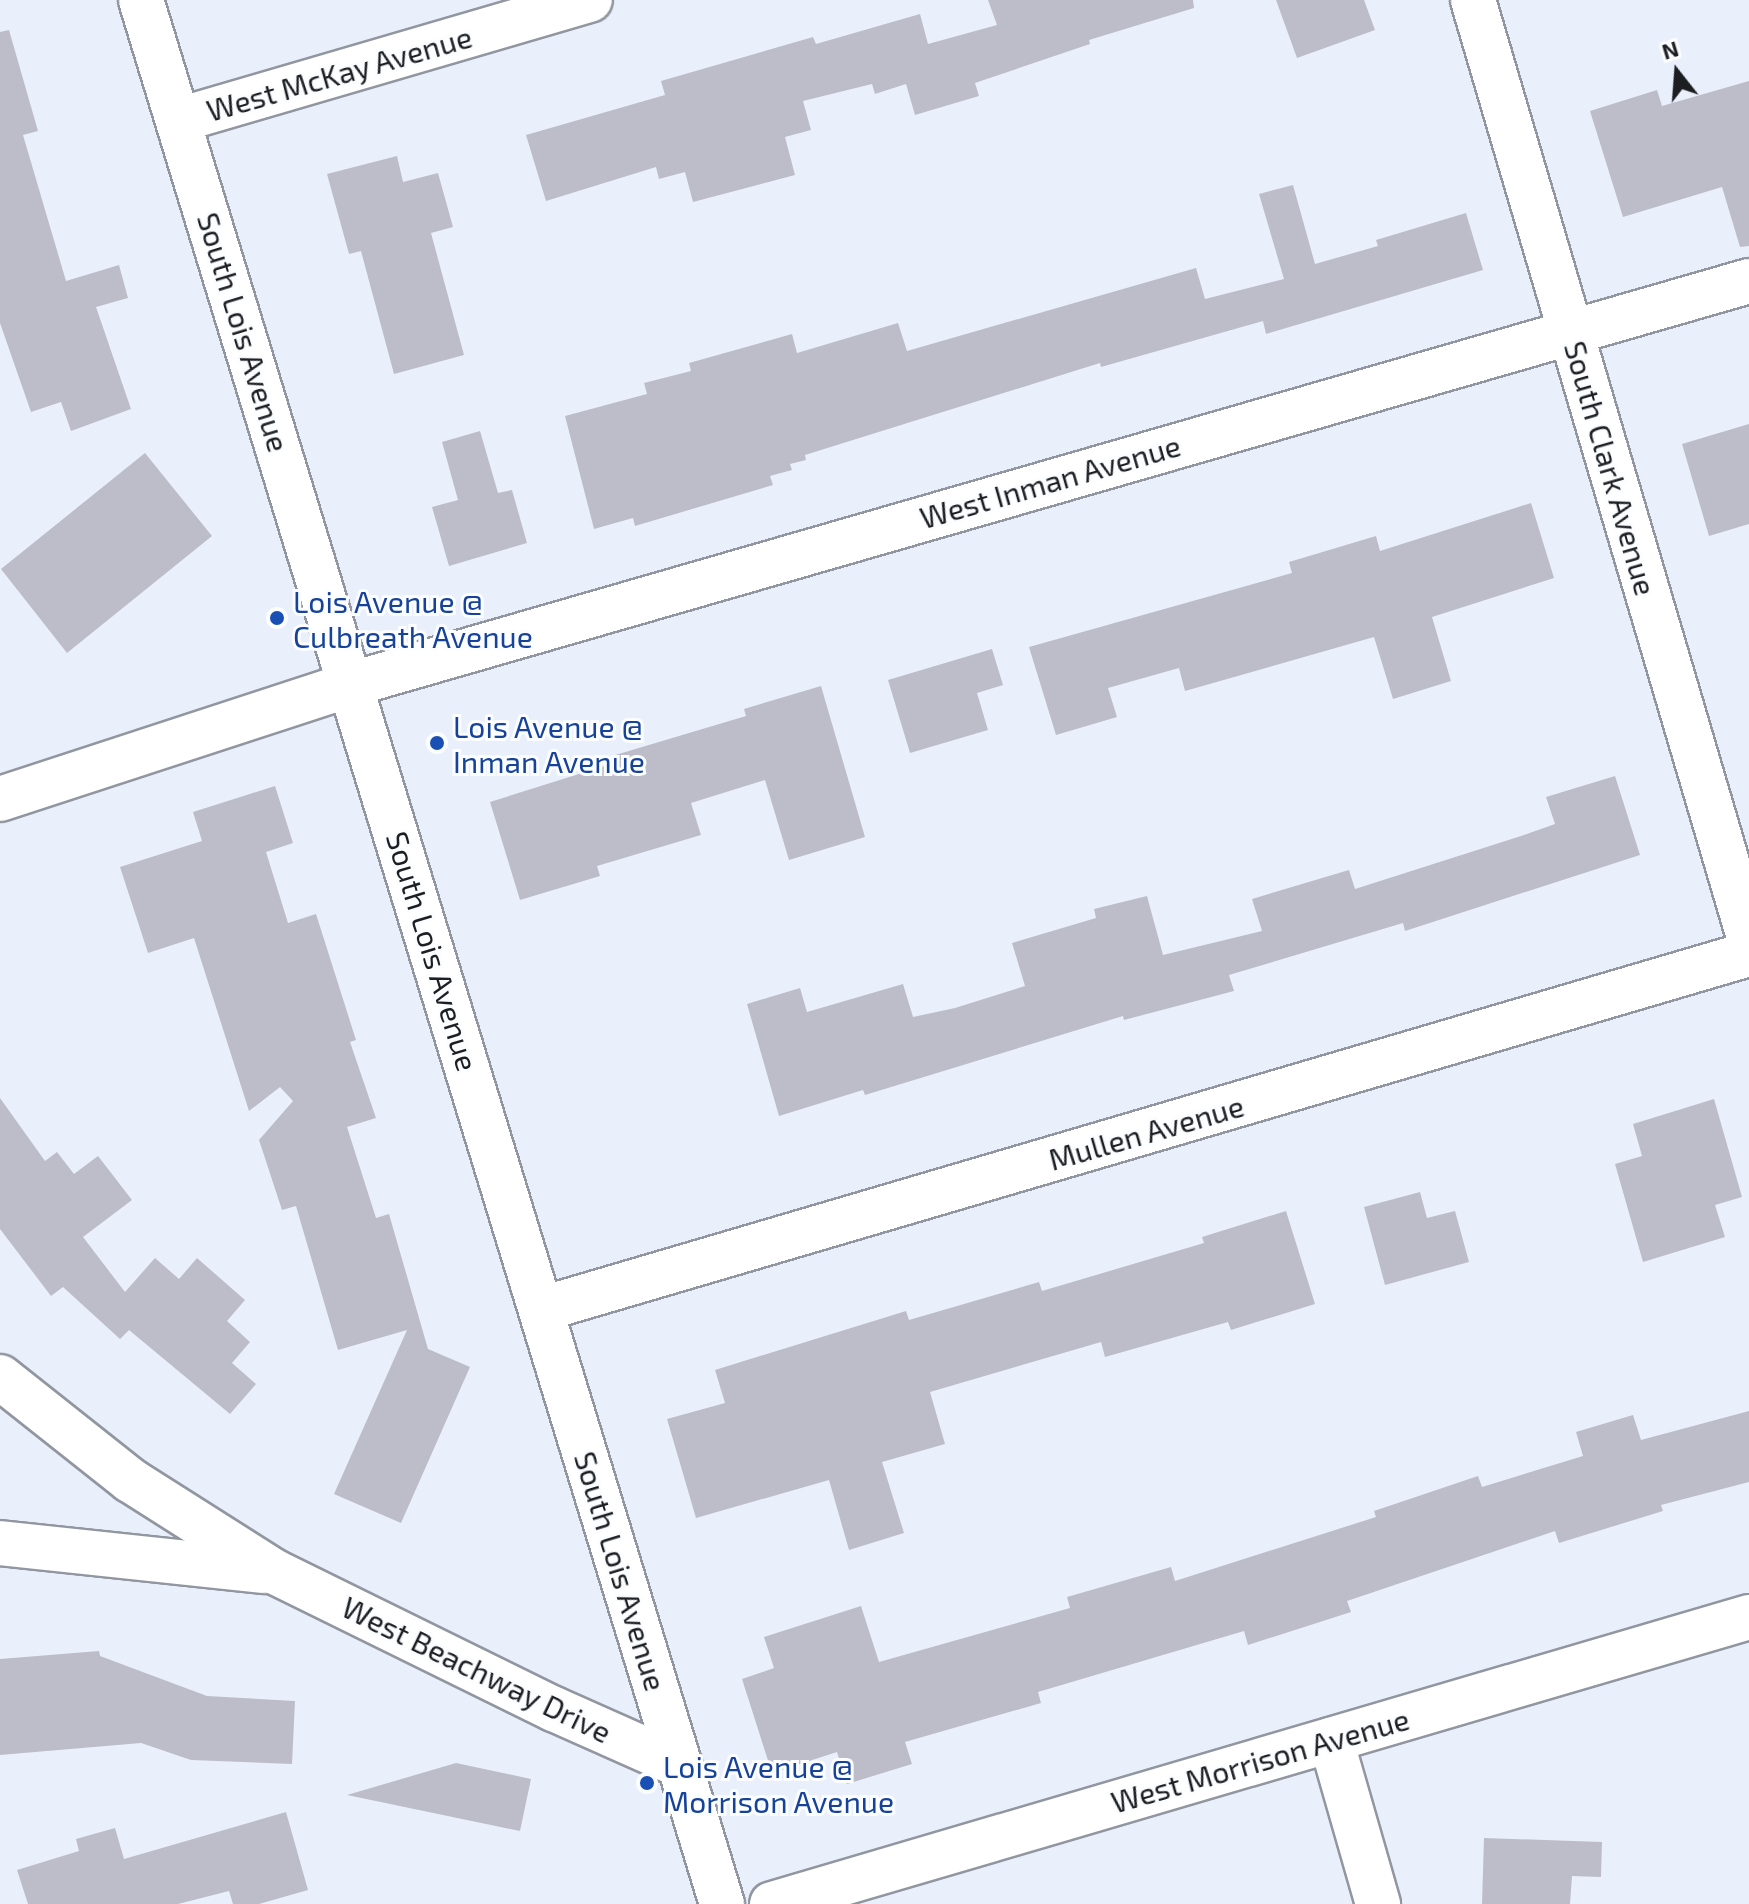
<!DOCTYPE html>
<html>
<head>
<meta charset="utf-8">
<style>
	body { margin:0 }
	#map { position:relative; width:1749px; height:1904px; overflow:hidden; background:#eaf0fb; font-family:"Exo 2",sans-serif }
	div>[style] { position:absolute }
	.building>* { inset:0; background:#bcbdc8 }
	.roads { filter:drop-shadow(2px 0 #9196a0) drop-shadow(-2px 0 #9196a0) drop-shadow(0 2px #9196a0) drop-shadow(0 -2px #9196a0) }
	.minor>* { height:44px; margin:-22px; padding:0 22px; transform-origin:22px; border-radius:22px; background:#fff }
	.tertiary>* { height:44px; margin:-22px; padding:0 22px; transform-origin:22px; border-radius:22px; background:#fff }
	.dots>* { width:22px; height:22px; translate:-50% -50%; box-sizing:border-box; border:4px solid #fcfdff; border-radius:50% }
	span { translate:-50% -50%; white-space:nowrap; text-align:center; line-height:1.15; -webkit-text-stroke:6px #fcfdff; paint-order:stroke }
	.street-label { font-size:30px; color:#1c1e22 }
	.transit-label { font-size:30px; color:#164399 }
	.left { translate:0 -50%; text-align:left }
	.north { position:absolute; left:1637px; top:32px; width:80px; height:80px; -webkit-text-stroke:6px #fcfdff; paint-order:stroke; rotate:343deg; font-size:22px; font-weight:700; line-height:32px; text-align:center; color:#1c1e22 }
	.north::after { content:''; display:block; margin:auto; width:28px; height:36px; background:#1c1e22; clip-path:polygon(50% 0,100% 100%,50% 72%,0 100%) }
</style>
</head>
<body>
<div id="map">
	<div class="building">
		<div style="clip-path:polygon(988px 0,1193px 0,1194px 8px,1089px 40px,1090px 44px,975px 83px,979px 96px,915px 115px,906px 84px,875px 94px,872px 84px,803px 101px,811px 130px,785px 137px,795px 175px,693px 202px,685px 172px,659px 179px,656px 167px,546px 201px,526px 135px,665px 95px,661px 81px,813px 37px,816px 44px,920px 14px,928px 44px,997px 25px)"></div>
		<div style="clip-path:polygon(1276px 0,1364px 0,1375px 30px,1297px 58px)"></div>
		<div style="clip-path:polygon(9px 30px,38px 131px,23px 135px,66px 281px,119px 265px,128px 298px,96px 307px,131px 409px,71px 431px,61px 402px,31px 412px,0 323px,0 32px)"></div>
		<div style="clip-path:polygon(1749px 81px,1749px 246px,1740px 247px,1722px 187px,1623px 217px,1590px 111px,1657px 90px,1662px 106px)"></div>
		<div style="clip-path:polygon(397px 156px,403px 182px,438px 173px,453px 227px,431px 233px,464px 355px,394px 374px,361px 251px,349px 254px,327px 174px)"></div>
		<div style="clip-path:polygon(1293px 185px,1315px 264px,1378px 246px,1376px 240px,1466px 213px,1483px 270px,1266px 334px,1263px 321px,1101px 367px,1100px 363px,805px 455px,806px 460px,790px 464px,792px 470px,770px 476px,773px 485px,635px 526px,633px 518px,594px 529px,565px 416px,647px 394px,644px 383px,691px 371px,689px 363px,792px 334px,797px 353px,898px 323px,907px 351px,1196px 268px,1205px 299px,1284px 279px,1259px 194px)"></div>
		<div style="clip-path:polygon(1749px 424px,1749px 524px,1709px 536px,1682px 444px)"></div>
		<div style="clip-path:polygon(480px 431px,498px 493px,512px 490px,527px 543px,449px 566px,432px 507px,458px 500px,442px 442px)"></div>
		<div style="clip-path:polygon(145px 453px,212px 536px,67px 653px,1px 569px)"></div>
		<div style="clip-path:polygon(1531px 503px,1554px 578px,1432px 617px,1451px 681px,1393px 699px,1374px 637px,1185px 691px,1179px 668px,1108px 688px,1117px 717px,1056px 735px,1029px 647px,1292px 573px,1289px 562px,1376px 536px,1380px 551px)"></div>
		<div style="clip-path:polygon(992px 649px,1003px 685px,977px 693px,988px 730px,910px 753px,888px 680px)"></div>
		<div style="clip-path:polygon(821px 686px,865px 837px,789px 860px,765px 780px,691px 803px,701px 835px,597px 866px,600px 876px,520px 900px,490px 802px,614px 763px,612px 756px,746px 716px,744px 709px)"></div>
		<div style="clip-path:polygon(1615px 776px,1640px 855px,1405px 931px,1403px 923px,1229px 975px,1234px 991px,1124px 1020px,1123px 1016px,865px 1095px,863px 1090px,779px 1116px,747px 1004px,800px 988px,807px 1012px,903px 984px,913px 1017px,955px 1008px,1025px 986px,1012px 943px,1096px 918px,1094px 909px,1147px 896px,1163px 955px,1262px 931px,1252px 899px,1349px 870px,1355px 889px,1521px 836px,1555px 824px,1546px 797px)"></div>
		<div style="clip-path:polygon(275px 786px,293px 843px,266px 852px,288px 923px,316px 914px,356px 1040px,350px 1042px,376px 1118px,347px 1127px,376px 1218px,389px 1214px,428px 1349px,470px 1367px,401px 1523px,334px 1494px,407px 1330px,338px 1350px,296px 1206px,282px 1210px,259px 1140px,293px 1101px,280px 1087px,249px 1111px,194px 938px,148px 953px,120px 867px,202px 841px,193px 812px)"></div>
		<div style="clip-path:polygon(0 1098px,45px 1161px,57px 1152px,74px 1174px,98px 1156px,132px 1200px,83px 1237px,125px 1292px,155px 1258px,179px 1279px,197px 1258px,245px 1300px,227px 1321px,250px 1342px,232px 1363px,256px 1384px,230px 1414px,129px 1330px,120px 1339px,63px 1287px,51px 1296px,0 1229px)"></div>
		<div style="clip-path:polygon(1714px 1099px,1742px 1197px,1715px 1205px,1725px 1237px,1643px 1262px,1615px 1164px,1642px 1156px,1633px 1124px)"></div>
		<div style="clip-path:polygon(1420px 1192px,1427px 1218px,1455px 1211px,1469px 1262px,1385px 1285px,1364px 1207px)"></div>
		<div style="clip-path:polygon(1286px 1211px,1315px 1304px,1231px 1330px,1228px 1322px,1105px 1357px,1101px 1342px,930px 1392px,945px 1444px,882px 1462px,904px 1533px,849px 1550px,829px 1480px,696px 1518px,667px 1419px,725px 1403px,715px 1370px,906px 1311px,909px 1320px,1039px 1282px,1042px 1291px,1204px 1243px,1202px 1237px)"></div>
		<div style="clip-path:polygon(1749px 1411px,1749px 1482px,1661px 1505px,1663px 1511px,1559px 1543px,1555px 1531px,1347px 1601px,1351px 1612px,1248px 1645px,1244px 1631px,1038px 1692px,1041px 1703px,905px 1742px,912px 1764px,847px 1784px,837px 1752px,772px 1773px,742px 1679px,774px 1668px,764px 1637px,861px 1606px,879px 1662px,1070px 1608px,1067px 1597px,1171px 1567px,1175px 1581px,1376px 1517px,1374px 1511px,1478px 1476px,1482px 1487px,1583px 1456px,1576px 1432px,1633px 1415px,1641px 1440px)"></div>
		<div style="clip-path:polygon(99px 1651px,100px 1656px,207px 1696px,295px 1701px,292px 1764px,191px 1760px,141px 1743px,0 1755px,0 1659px)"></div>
		<div style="clip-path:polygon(456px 1763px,531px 1779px,520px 1831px,347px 1795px)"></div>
		<div style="clip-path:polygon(286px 1812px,308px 1890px,259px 1904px,233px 1904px,229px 1891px,178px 1904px,28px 1904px,17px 1870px,79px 1851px,76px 1839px,115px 1828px,124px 1859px)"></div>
		<div style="clip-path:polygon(1484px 1838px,1602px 1842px,1601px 1877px,1572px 1876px,1570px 1904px,1482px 1904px)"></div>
	</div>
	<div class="roads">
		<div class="minor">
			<div style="left:1473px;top:0;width:977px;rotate:73.59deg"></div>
			<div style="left:179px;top:120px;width:428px;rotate:-16.3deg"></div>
			<div style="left:0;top:799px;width:370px;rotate:-18.1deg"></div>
			<div style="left:352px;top:684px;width:1454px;rotate:-16.09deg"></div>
			<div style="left:542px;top:1309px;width:1258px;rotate:-16.39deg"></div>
			<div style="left:0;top:1377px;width:166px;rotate:38.4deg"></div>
			<div style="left:130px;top:1480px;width:172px;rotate:32.4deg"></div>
			<div style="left:275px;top:1572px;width:311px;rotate:26.2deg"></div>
			<div style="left:554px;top:1709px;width:138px;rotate:24deg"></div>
			<div style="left:0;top:1543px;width:265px;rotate:6.1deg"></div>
			<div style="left:1331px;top:1740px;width:171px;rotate:74deg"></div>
			<div style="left:772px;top:1904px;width:1018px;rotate:-16.37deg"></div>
		</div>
		<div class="tertiary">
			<div style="left:141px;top:0;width:1991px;rotate:73.03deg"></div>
		</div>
	</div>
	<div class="dots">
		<div style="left:277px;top:618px;background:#1a4fb4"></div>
		<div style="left:437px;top:743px;background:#1a4fb4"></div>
		<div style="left:647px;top:1783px;background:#1a4fb4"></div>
	</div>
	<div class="street-label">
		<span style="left:339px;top:73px;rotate:-16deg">West McKay Avenue</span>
		<span style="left:244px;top:332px;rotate:73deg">South Lois Avenue</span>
		<span style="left:1611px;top:468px;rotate:74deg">South Clark Avenue</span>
		<span style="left:1050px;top:481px;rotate:-16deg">West Inman Avenue</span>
		<span style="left:433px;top:951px;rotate:73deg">South Lois Avenue</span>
		<span style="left:1146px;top:1132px;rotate:-16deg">Mullen Avenue</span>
		<span style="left:621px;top:1571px;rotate:73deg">South Lois Avenue</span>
		<span style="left:477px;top:1669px;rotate:26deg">West Beachway Drive</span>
		<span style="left:1260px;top:1760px;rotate:-16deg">West Morrison Avenue</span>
	</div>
	<div class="transit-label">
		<span class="left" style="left:293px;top:618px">Lois Avenue @<br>Culbreath Avenue</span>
		<span class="left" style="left:453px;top:743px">Lois Avenue @<br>Inman Avenue</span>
		<span class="left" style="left:663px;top:1783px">Lois Avenue @<br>Morrison Avenue</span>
	</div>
	<div class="north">N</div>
</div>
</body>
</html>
